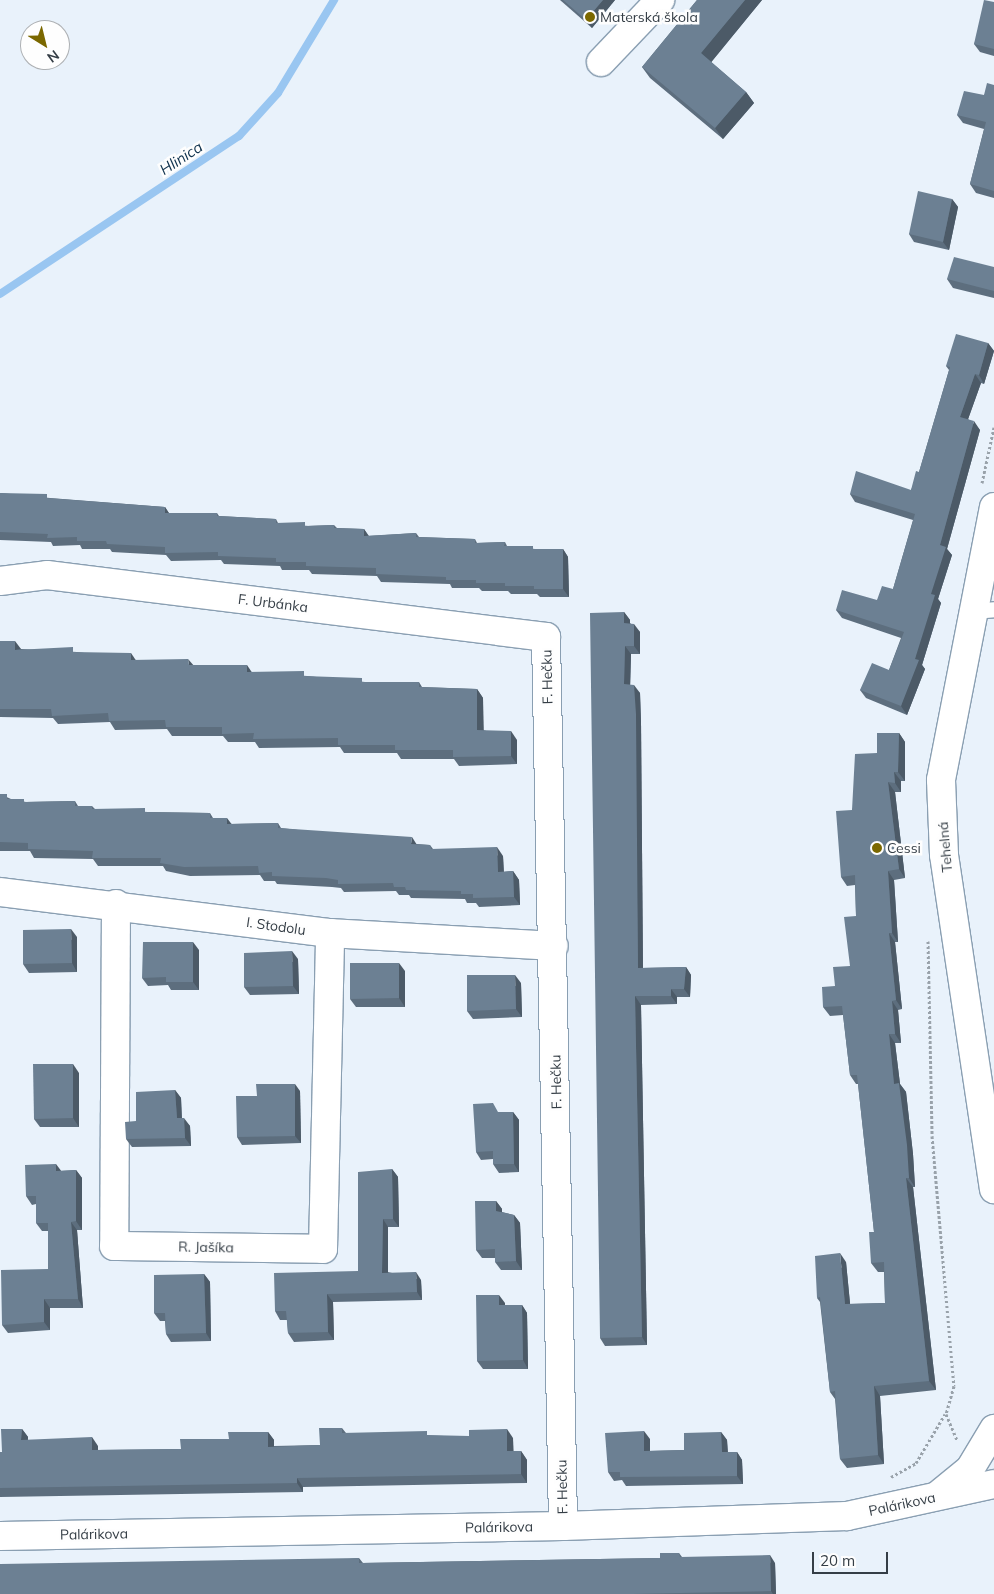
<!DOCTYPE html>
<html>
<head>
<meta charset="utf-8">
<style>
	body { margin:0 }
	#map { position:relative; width:994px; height:1594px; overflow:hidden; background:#e9f2fb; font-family:Mulish,sans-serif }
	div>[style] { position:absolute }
	.stream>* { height:8px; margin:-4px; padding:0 4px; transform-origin:4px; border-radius:4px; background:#99c6f1 }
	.path>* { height:3px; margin-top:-1.5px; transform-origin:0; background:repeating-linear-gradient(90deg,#99a2aa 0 2.5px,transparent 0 5px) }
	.roads { filter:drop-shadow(1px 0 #8a9fb2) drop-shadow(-1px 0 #8a9fb2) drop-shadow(0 1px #8a9fb2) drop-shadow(0 -1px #8a9fb2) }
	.service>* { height:15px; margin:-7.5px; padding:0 7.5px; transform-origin:7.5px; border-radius:7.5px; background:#fff }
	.minor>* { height:28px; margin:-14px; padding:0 14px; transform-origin:14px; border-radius:14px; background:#fff }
	.wall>* { inset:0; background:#5d6e7e }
	.shaded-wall>* { inset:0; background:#4c5a67 }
	.building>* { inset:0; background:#6c8093 }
	.dots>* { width:14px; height:14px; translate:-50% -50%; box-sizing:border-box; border:2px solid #fefefe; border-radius:50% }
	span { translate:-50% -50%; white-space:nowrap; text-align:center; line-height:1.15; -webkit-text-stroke:5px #fefefe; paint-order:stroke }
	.poi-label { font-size:14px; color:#353e46 }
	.left { translate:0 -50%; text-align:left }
	.street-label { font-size:14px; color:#353e46 }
	.water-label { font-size:15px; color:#0e314d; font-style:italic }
	.north { position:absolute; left:20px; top:20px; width:50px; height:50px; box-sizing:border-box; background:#fefefe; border:1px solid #aeb1b4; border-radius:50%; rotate:144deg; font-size:14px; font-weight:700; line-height:20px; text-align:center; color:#353e46 }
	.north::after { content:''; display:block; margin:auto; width:18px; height:22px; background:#7b6800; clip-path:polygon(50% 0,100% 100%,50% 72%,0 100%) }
	.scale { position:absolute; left:812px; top:1552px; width:76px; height:22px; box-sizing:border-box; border:2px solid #353e46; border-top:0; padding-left:6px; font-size:15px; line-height:18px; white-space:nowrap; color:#353e46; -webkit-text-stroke:4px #fefefe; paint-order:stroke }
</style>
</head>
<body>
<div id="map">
	<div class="stream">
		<div style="left:0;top:294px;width:287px;rotate:-33.5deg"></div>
		<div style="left:239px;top:136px;width:58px;rotate:-47.8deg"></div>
		<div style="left:278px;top:93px;width:109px;rotate:-58.9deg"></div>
	</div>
	<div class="path">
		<div style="left:982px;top:483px;width:57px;rotate:-77.9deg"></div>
		<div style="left:928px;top:941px;width:195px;rotate:88.8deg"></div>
		<div style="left:932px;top:1136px;width:251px;rotate:85deg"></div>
		<div style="left:954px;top:1386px;width:29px;rotate:106deg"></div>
		<div style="left:946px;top:1414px;width:28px;rotate:67deg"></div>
		<div style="left:891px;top:1477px;width:29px;rotate:-29deg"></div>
		<div style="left:916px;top:1463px;width:57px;rotate:-59.4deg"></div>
	</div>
	<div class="roads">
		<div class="service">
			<div style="left:973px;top:611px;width:21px;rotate:-5deg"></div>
		</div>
		<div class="minor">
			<div style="left:601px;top:62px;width:86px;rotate:-46.4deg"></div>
			<div style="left:994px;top:507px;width:278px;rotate:101deg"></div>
			<div style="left:941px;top:780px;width:75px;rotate:87.7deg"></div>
			<div style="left:944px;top:855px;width:338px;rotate:81.5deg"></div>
			<div style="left:0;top:581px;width:47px;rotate:-7.3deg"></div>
			<div style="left:47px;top:575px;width:503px;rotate:7.08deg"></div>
			<div style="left:546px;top:637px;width:889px;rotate:88.9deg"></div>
			<div style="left:0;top:892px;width:333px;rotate:7.1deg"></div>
			<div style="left:330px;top:933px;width:224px;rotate:3.3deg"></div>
			<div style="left:116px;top:904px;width:342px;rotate:90.3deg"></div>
			<div style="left:114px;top:1246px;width:209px;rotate:0.8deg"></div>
			<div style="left:323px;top:1249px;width:316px;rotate:-88.7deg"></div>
			<div style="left:938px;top:1495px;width:41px;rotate:-39.1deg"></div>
			<div style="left:970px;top:1469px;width:47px;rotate:-59deg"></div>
			<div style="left:0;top:1536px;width:563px;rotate:-1.02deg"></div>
			<div style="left:563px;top:1526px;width:284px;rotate:-2deg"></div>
			<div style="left:847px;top:1516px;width:150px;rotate:-12.3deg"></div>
		</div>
	</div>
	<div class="wall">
		<div style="clip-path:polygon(560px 0,615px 0,592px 28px)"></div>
		<div style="clip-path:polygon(697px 0,762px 0,711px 62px,746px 92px,754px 103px,723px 139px,650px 78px,642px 67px)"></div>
		<div style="clip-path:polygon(994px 2px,994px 56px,980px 52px,974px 44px)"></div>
		<div style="clip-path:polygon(994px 85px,994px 198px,976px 193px,970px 184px,984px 129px,963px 123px,957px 115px,984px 95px)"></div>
		<div style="clip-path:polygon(952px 199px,958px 207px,949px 250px,914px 242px,909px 234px)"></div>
		<div style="clip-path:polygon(994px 267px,994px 298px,953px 288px,947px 279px)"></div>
		<div style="clip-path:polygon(988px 343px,994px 351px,984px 384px,981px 383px,968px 419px,980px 430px,947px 549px,952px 555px,938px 599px,941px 603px,922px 665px,925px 669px,907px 715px,866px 698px,860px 690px,889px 670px,901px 638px,842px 618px,836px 610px,877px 600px,893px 589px,913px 520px,855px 502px,850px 494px,911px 490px,919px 472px,949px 370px,946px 366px)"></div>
		<div style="clip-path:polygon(0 493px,50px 498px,165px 507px,169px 513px,217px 513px,219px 516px,276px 519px,278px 523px,308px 526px,334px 525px,337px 528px,364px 529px,369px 536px,416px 533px,419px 537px,475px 539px,477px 543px,505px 542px,507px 546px,535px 549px,563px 549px,568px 557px,569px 597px,540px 597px,537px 594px,511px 594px,508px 591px,482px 591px,479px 588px,452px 588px,450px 584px,381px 582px,377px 576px,312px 574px,309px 570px,282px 570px,280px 566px,224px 564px,221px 560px,171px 561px,166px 555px,112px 552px,110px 549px,82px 549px,80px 545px,53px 546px,51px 542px,0 540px)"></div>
		<div style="clip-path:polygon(624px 612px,630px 620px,630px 623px,640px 632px,640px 654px,631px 654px,630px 685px,640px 693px,641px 722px,643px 968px,686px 967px,691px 975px,690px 997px,677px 997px,677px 1004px,641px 1005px,647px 1345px,605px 1346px,600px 1338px)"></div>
		<div style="clip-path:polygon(0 641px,21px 649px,77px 652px,136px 660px,193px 665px,252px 672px,307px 676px,365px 682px,419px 682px,422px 687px,477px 689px,483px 698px,483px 730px,517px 740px,517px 764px,459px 766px,454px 759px,401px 759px,397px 753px,344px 753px,340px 747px,259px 748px,255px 742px,228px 742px,223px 736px,172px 736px,167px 729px,115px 730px,110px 722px,58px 724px,53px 718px,0 717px)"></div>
		<div style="clip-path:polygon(899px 733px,905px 742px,905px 781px,901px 781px,901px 792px,895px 792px,905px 878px,894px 880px,898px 942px,895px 942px,902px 1009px,898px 1010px,901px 1043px,895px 1043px,900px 1084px,906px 1092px,913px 1154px,915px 1187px,913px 1187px,936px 1390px,880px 1396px,884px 1464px,847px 1468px,840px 1459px,835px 1399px,830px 1392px,820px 1302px,817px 1298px,846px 1262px,850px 1304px,885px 1303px,884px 1272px,878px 1272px,871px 1263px,874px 1232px,858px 1084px,856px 1084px,850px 1075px,843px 1015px,830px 1016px,823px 1007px,835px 986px,850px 966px,856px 916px,855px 885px,847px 886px,841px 877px,852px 810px,877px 753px)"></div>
		<div style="clip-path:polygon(0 794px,11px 799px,26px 802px,75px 801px,78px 806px,92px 806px,95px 809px,148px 812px,210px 813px,213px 818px,232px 824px,278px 823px,281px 828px,417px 844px,430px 845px,433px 849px,503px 856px,504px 872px,513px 871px,519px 880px,520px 905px,479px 907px,476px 903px,467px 903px,465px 899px,411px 898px,409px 895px,399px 895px,396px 891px,344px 892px,341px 888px,332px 887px,277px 884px,275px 881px,264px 881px,260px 875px,190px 876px,166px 871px,163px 866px,98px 866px,93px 859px,34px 858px,30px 851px,0 851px)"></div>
		<div style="clip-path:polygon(77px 937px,77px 972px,29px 973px,23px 964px)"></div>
		<div style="clip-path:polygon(199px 950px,199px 990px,171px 990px,168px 985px,148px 986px,142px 978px)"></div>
		<div style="clip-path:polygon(298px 959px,299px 994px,250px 995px,244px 987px)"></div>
		<div style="clip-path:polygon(405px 971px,405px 1007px,356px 1007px,350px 999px)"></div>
		<div style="clip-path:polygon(521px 983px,522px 1017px,473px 1019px,467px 1011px)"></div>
		<div style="clip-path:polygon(79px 1073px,79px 1127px,40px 1127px,34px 1119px)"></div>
		<div style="clip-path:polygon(175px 1090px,181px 1098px,182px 1118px,190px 1126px,191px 1146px,132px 1147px,126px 1139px,136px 1121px)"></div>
		<div style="clip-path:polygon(300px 1091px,301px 1143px,242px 1145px,237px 1137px,257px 1096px)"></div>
		<div style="clip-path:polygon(499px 1112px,513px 1112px,519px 1120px,519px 1172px,499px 1173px,493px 1164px,493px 1159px,481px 1160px,476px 1152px)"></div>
		<div style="clip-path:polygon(392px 1169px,398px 1177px,399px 1227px,388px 1227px,388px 1272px,421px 1280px,422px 1300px,333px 1302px,334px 1340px,294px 1342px,288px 1333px,287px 1320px,280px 1320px,275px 1311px,358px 1271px)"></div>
		<div style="clip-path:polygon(76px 1170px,82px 1178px,82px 1230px,77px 1230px,83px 1308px,50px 1308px,50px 1330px,8px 1333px,2px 1325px,48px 1269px,48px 1231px,42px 1231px,36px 1223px,36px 1204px,32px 1205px,26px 1196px,61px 1171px)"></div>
		<div style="clip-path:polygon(496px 1201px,502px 1209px,502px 1212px,514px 1215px,520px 1223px,522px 1270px,501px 1270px,495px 1262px,495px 1258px,482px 1258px,476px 1250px)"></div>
		<div style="clip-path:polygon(204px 1274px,210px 1282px,211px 1341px,171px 1342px,166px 1334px,165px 1321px,160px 1321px,154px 1313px)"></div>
		<div style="clip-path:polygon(505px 1303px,505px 1305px,522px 1305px,527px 1313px,528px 1369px,483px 1369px,477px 1361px)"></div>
		<div style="clip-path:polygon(342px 1428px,346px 1433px,513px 1438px,513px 1451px,521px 1451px,527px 1460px,527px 1483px,303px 1487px,303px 1492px,0 1497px,0 1452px,2px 1452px,22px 1429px,28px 1437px,28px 1440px,98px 1446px,98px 1450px,181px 1449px,268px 1432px,274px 1440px,274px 1446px,320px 1445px)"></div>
		<div style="clip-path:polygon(721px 1432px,727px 1440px,728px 1452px,737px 1452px,742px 1460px,743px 1484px,626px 1486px,622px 1480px,614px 1481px,608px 1472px,650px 1439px,650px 1451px,684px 1450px)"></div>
		<div style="clip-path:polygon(679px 1553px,682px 1557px,775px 1563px,776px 1594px,0 1594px,359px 1558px,363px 1563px,660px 1558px)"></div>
	</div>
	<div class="shaded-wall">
		<div style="clip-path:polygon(603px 0,615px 0,592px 28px,586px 20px)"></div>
		<div style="clip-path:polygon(745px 0,762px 0,709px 65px,701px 53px)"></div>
		<div style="clip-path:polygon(746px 92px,754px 103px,723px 139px,715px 128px)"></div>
		<div style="clip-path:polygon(952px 199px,958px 207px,949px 250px,943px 242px)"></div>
		<div style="clip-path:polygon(988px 343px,994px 351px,984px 384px,979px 375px)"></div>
		<div style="clip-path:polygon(975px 374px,981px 383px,966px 425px,960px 417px)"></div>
		<div style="clip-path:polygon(974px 421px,980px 430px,947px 549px,952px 555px,938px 599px,941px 603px,922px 665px,925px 669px,907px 715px,901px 706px,915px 659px,940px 545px)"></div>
		<div style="clip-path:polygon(165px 507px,170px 515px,165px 513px)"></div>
		<div style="clip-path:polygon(364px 529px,369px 537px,364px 536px)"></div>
		<div style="clip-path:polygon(563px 549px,568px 557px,569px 597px,563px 589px)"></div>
		<div style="clip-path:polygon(624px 612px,630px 620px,630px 631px,624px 623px)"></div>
		<div style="clip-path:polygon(634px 624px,640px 632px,640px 654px,634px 646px)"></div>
		<div style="clip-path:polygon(15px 641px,21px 649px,15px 650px)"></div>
		<div style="clip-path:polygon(625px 646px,631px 654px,630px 693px,624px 684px)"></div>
		<div style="clip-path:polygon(131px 653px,137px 662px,131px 660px)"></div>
		<div style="clip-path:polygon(188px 659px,195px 667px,189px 665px)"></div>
		<div style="clip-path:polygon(247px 665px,253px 674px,247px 672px)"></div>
		<div style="clip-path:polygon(634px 685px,640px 693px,641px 722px,643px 976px,638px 968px)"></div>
		<div style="clip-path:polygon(477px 689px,483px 698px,484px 738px,477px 730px)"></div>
		<div style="clip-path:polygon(511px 731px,517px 740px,517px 764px,511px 756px)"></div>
		<div style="clip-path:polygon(899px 733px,905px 742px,905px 781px,898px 772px)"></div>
		<div style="clip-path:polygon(894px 772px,901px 781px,901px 792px,895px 783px)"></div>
		<div style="clip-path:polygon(888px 782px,895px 792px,905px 878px,899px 869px)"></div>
		<div style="clip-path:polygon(227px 818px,233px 826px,227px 824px)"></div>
		<div style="clip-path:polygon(412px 837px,417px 845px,411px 844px)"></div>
		<div style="clip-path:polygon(497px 847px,503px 856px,504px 880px,498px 872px)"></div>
		<div style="clip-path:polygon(513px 871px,519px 880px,520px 905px,514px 897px)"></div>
		<div style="clip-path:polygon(888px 871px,894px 880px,898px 942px,892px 933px)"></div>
		<div style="clip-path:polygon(71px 929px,77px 937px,77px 972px,72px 963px)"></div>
		<div style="clip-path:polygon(889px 933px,895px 942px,902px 1009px,896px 1000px)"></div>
		<div style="clip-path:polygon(193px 942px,199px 950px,199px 990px,193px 982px)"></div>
		<div style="clip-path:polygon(292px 951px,298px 959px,299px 994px,293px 986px)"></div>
		<div style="clip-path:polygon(399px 963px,405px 971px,405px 1007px,399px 998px)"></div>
		<div style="clip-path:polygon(686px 967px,691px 975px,690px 997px,684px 989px)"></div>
		<div style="clip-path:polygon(515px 975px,521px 983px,522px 1017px,516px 1009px)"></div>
		<div style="clip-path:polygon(671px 989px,677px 997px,677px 1004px,671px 996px)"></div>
		<div style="clip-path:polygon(635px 996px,641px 1005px,647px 1345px,642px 1337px)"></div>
		<div style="clip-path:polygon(892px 1001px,898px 1010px,901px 1043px,895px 1034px)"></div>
		<div style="clip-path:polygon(889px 1034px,895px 1043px,900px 1084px,906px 1092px,913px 1154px,915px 1187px,909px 1178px,894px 1084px)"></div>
		<div style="clip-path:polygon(73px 1064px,79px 1073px,79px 1127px,73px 1118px)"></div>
		<div style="clip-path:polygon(295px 1084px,300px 1091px,301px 1143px,295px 1136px)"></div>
		<div style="clip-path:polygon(175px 1090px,181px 1098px,182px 1127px,177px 1118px)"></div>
		<div style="clip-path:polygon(513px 1112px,519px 1120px,519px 1172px,514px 1164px)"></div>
		<div style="clip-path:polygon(184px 1118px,190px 1126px,191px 1146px,185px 1138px)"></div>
		<div style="clip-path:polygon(56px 1164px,62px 1172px,56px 1171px)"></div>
		<div style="clip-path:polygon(392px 1169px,398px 1177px,399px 1227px,393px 1219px)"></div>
		<div style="clip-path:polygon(76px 1170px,82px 1178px,82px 1230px,76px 1221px)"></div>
		<div style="clip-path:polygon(906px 1178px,913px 1187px,936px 1390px,929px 1381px)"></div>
		<div style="clip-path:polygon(496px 1201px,502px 1209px,502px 1219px,496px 1211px)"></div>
		<div style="clip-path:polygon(514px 1215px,520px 1223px,522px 1270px,516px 1261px)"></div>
		<div style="clip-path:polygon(383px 1219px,388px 1227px,388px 1281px,382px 1273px)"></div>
		<div style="clip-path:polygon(71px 1222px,77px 1230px,83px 1308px,78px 1299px)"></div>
		<div style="clip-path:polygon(840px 1253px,846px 1262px,851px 1313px,845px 1304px)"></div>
		<div style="clip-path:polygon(416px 1272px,421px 1280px,422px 1300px,417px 1292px)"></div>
		<div style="clip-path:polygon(204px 1274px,210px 1282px,211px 1341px,206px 1333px)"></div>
		<div style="clip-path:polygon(327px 1294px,333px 1302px,334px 1340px,328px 1332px)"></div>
		<div style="clip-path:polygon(499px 1295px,505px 1303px,505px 1313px,499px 1305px)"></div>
		<div style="clip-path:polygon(44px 1299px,50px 1308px,50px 1330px,44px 1322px)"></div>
		<div style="clip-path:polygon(522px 1305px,527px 1313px,528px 1369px,523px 1360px)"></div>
		<div style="clip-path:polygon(874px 1386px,880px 1396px,884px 1464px,878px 1455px)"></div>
		<div style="clip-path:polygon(22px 1429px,28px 1437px,27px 1449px,21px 1440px)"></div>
		<div style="clip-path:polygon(507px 1429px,513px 1438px,514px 1460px,507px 1451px)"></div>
		<div style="clip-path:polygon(644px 1431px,650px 1439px,650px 1459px,644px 1451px)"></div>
		<div style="clip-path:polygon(268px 1432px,274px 1440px,274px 1455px,268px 1447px)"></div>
		<div style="clip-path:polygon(721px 1432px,727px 1440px,728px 1460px,722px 1452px)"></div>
		<div style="clip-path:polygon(92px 1437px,98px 1446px,98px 1458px,92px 1450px)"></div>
		<div style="clip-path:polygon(521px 1451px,527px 1460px,527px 1483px,521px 1474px)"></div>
		<div style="clip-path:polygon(737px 1452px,742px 1460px,743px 1484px,737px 1476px)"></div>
		<div style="clip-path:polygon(297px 1478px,303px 1487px,303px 1492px,297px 1483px)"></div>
		<div style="clip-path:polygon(770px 1555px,775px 1563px,776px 1594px,773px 1594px,771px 1591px)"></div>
	</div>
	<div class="building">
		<div style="clip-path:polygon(563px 0,603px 0,586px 20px)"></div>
		<div style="clip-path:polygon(697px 0,745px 0,701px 53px,746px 92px,715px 128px,642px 67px)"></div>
		<div style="clip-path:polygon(984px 0,994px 2px,994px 49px,974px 44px)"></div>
		<div style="clip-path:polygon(987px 83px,994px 85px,994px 191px,970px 184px,986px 122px,957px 115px,964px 91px,984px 95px)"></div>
		<div style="clip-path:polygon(918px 191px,952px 199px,943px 242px,909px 234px)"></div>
		<div style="clip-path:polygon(954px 257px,994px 267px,994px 291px,947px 279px)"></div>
		<div style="clip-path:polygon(956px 334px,988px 343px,979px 375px,975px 374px,960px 417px,974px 421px,940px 545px,946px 547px,931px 594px,935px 595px,915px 659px,919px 660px,901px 706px,860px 690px,872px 663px,889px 670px,904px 632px,836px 610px,842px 590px,877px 600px,882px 586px,893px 589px,915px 514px,850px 494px,856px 471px,911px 490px,916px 471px,919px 472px,950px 367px,946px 366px)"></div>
		<div style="clip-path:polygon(0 493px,47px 494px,47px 498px,165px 507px,165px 513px,217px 513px,217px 516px,276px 519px,276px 523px,305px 522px,305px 526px,334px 525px,334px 528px,364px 529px,364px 536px,416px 533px,416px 537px,475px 539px,475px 543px,505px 542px,504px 546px,533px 546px,533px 549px,563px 549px,563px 589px,534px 589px,534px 586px,505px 586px,505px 583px,476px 583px,476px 580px,446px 580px,446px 577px,376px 574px,376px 568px,306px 566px,306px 562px,276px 562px,276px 558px,218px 556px,218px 552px,165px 553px,165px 547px,107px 544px,106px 541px,77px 541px,77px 537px,47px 538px,48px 534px,0 532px)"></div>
		<div style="clip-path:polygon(624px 612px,624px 623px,634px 624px,634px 646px,625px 646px,624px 684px,634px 685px,636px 714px,638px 968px,686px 967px,684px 989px,671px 989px,671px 996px,635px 996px,642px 1337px,600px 1338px,590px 613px)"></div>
		<div style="clip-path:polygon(0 641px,15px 641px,15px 650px,73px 647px,73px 652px,131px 653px,131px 660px,188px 659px,189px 665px,247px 665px,247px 672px,304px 671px,304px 676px,362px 678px,362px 682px,419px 682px,419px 687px,477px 689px,477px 730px,511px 731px,511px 756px,453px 757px,453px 750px,395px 750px,395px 745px,338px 745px,338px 738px,253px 739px,254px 733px,222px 734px,222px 727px,166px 727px,165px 720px,109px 721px,108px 713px,52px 716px,51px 709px,0 709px)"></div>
		<div style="clip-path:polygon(877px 733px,899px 733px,898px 772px,894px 772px,895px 783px,888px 782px,899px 869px,888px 871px,892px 933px,889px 933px,896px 1000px,892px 1001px,895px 1034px,889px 1034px,894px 1084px,899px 1083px,907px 1145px,909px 1178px,906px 1178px,929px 1381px,874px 1386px,878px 1455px,840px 1459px,835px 1391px,830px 1392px,820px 1297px,817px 1298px,815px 1256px,840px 1253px,845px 1304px,885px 1303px,884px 1262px,871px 1263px,869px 1232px,874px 1232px,857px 1075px,850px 1075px,842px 1006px,823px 1007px,822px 987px,835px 986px,833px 967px,850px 966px,844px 917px,856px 916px,855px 875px,841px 877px,836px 811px,852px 810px,855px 754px,877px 753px)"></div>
		<div style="clip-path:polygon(0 794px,7px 794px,7px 799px,24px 799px,24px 802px,75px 801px,75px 806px,92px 806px,92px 809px,145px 808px,145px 812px,210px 813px,210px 818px,227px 818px,227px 824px,278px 823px,278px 828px,412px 837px,411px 844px,430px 845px,431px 849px,497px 847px,498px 872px,513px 871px,514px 897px,473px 898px,473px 894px,461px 894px,461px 891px,406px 890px,405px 887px,394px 887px,393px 883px,338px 884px,338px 880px,326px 878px,272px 876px,272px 872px,259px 873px,258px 866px,184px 867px,160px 863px,161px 858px,92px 858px,93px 851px,28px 849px,28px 843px,0 842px)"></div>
		<div style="clip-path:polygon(71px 929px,72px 963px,23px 964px,23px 930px)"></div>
		<div style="clip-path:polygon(143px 942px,193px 942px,193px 982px,166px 982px,166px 977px,142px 978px)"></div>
		<div style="clip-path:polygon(292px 951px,293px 986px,244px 987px,244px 953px)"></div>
		<div style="clip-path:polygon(350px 963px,399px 963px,399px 998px,350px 999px)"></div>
		<div style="clip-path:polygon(467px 975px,515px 975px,516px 1009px,467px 1011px)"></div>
		<div style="clip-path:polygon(33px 1064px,73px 1064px,73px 1118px,34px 1119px)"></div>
		<div style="clip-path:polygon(256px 1084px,295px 1084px,295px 1136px,237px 1137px,236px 1096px,257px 1096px)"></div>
		<div style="clip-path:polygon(175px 1090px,177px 1118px,184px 1118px,185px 1138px,126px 1139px,125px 1122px,136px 1121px,136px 1092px)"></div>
		<div style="clip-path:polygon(493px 1103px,498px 1112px,513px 1112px,514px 1164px,493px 1164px,493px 1151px,476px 1152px,473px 1104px)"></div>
		<div style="clip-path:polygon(56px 1164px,56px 1171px,76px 1170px,76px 1221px,71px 1222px,78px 1299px,44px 1299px,44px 1322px,2px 1325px,1px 1270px,48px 1269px,48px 1223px,36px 1223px,36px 1196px,26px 1196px,25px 1165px)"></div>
		<div style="clip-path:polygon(392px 1169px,393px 1219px,383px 1219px,382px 1273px,416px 1272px,417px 1292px,327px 1294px,328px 1332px,288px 1333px,286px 1311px,275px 1311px,274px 1273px,358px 1271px,358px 1172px)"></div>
		<div style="clip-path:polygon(475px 1201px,496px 1201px,496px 1211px,514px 1215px,516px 1261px,495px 1262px,495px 1249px,476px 1250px)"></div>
		<div style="clip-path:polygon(204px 1274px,206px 1333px,166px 1334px,165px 1313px,154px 1313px,154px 1275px)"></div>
		<div style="clip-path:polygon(476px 1295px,499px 1295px,499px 1305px,522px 1305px,523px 1360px,477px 1361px)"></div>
		<div style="clip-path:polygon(319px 1428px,342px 1428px,342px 1433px,427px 1431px,427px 1435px,469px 1436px,469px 1430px,507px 1429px,507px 1451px,521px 1451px,521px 1474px,297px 1478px,297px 1483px,0 1488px,0 1452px,2px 1452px,1px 1429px,22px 1429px,21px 1440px,92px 1437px,92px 1450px,181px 1449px,180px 1439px,229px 1439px,228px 1432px,268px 1432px,268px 1447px,320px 1445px)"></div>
		<div style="clip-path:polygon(644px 1431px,644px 1451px,684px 1450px,684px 1433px,721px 1432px,722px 1452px,737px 1452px,737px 1476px,620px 1477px,620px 1472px,608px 1472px,605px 1433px)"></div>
		<div style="clip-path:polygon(660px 1553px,679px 1553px,680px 1557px,770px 1555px,771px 1591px,632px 1594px,0 1594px,0 1564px,359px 1558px,359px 1563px,660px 1558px)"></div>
	</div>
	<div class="dots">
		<div style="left:590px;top:17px;background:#7b6800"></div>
		<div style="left:877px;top:848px;background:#7b6800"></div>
	</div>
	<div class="poi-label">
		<span class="left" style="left:600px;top:17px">Materská škola</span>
		<span class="left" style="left:887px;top:848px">Cessi</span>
	</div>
	<div class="street-label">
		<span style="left:273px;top:603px;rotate:7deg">F. Urbánka</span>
		<span style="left:547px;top:677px;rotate:-91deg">F. Hečku</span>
		<span style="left:945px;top:847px;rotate:-95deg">Tehelná</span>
		<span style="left:276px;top:926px;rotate:8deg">I. Stodolu</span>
		<span style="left:556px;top:1082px;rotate:-91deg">F. Hečku</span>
		<span style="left:206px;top:1247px;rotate:1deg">R. Jašíka</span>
		<span style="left:562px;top:1487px;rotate:-91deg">F. Hečku</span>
		<span style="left:902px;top:1504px;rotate:-12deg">Palárikova</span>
		<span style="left:499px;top:1527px;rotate:-1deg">Palárikova</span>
		<span style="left:94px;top:1534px;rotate:-1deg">Palárikova</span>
	</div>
	<div class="water-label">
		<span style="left:181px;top:158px;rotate:-33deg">Hlinica</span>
	</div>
	<div class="north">N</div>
	<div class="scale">20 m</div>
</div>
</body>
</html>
